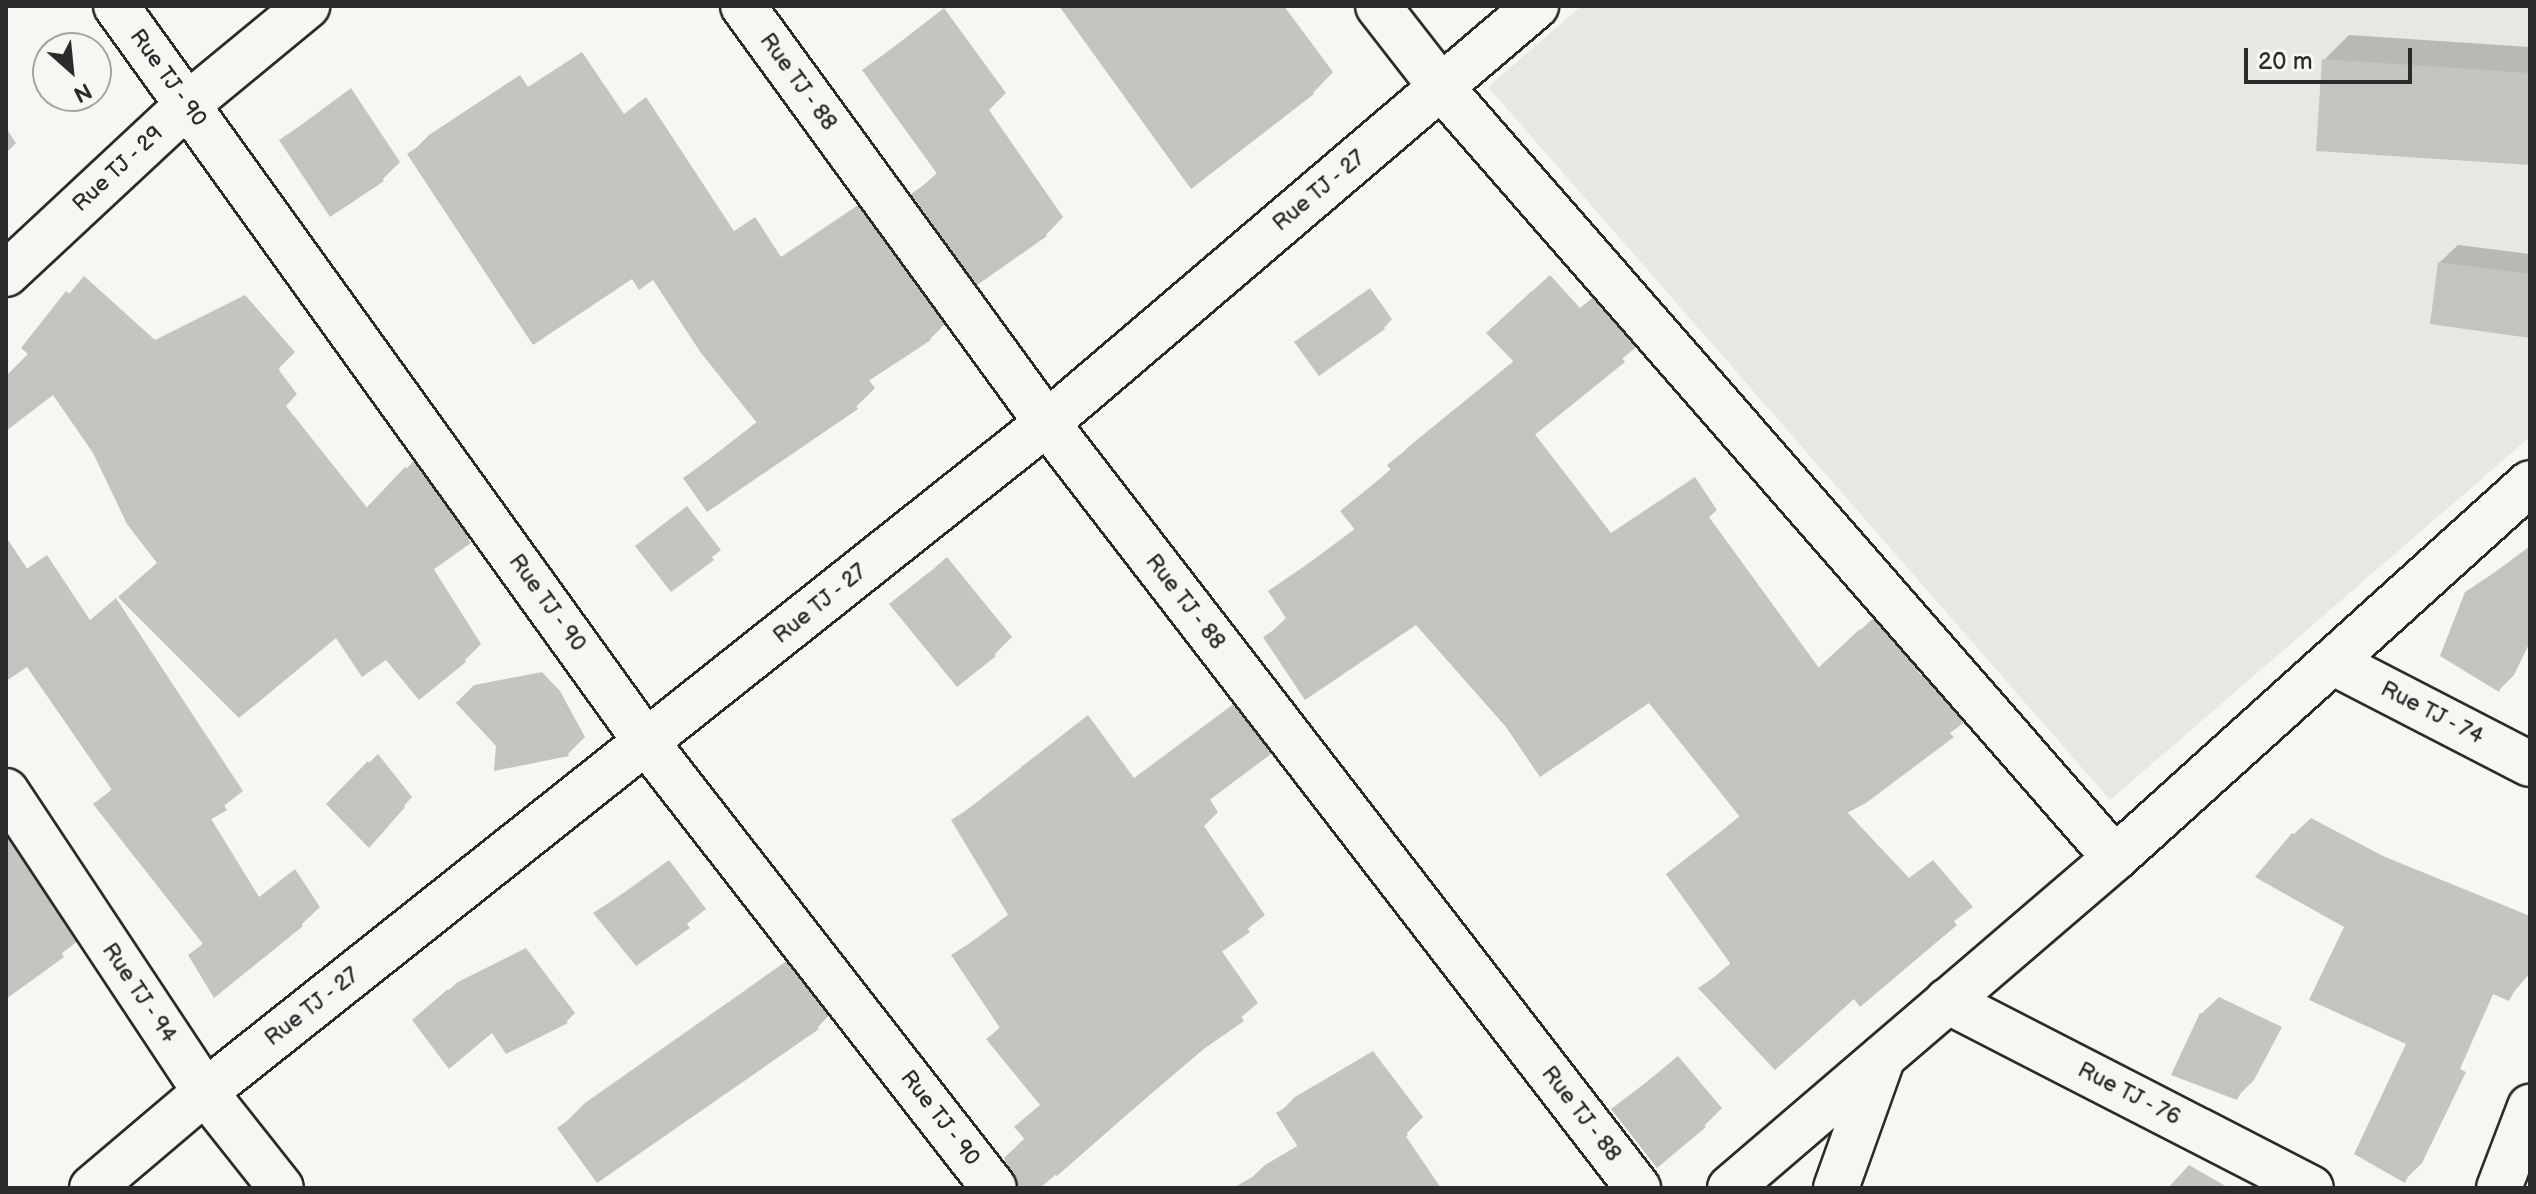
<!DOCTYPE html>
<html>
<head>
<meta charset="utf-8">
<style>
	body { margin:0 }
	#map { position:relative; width:2536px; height:1194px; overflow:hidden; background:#f6f6f2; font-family:"Balsamiq Sans",sans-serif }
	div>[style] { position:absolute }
	.built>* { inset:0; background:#e7e7e3 }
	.shadow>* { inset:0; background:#0003 }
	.building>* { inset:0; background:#c3c3c0 }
	.roads { filter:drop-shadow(2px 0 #2b2b2b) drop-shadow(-2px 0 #2b2b2b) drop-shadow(0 2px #2b2b2b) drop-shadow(0 -2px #2b2b2b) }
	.minor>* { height:44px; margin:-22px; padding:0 22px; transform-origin:22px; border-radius:22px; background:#f6f6f2 }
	span { translate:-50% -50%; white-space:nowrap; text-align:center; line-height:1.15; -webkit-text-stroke:7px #f6f6f2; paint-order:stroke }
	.street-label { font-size:22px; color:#2b2b2b }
	.frame { position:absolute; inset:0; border:8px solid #2b2b2b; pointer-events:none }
	.north { position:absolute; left:32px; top:32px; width:80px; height:80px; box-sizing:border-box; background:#f6f6f2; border:2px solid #a5a5a2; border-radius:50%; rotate:153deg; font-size:22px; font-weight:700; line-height:32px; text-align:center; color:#2b2b2b }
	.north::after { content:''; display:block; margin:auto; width:28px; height:36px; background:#2b2b2b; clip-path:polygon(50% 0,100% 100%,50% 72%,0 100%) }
	.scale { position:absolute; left:2244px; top:48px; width:168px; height:36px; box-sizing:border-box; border:4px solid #2b2b2b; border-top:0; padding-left:10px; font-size:24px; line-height:28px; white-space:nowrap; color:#2b2b2b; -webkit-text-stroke:6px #f6f6f2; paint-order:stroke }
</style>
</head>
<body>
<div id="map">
	<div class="built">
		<div style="clip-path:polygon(1581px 6px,2530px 6px,2530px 437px,2110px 800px,1488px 87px)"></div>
	</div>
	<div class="shadow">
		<div style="clip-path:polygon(1061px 6px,1284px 6px,1333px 72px,1313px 93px)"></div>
		<div style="clip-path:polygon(944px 8px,1006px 93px,989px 110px,1063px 217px,1046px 235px,914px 194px,938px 172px,864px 70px)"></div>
		<div style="clip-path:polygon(2349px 35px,2530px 47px,2530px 163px,2324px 60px)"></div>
		<div style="clip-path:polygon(582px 52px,624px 114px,646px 97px,734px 231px,755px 217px,781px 257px,864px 201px,949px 320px,930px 339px,868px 379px,875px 388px,856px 407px,685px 478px,758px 421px,654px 278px,633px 276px,410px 154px,429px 135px,520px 75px,528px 87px)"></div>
		<div style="clip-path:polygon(351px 88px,400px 162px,383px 179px,281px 140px)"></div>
		<div style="clip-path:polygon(6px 128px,16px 143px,6px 153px)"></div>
		<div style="clip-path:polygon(2458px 245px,2530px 254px,2530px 336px,2440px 262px)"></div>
		<div style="clip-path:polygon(1550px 275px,1580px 308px,1600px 292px,1641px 343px,1534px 433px,1611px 533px,1695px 477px,1717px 510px,1709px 517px,1819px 668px,1879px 613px,1924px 664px,1917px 671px,1970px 718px,1846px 811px,1909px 878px,1933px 860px,1973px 907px,1854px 996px,1701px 988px,1732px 962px,1669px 874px,1741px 815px,1650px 701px,1508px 726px,1416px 623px,1265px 638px,1287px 617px,1270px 592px,1356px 528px,1343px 511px,1392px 468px,1407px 448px,1515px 360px,1506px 315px)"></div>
		<div style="clip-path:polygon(84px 276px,155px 340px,245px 295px,295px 352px,278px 369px,297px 394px,286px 406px,368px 509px,422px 452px,486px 525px,433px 568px,481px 644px,465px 660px,386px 657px,337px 635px,120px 597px,159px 562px,94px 452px,54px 392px,6px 428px,6px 379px,31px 354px,24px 348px)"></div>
		<div style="clip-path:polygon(1370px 288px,1392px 319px,1384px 328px,1297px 342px)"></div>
		<div style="clip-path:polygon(687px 506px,721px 550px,671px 590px,646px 538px)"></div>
		<div style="clip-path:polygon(2530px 546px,2530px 642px,2514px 675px,2499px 690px,2467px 593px)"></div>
		<div style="clip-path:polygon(47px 555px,90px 620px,116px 598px,243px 791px,210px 817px,259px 897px,295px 869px,320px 907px,302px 924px,191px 956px,204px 942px,96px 804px,113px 788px,28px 665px,6px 653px,6px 583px)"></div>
		<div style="clip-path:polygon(947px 557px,1012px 637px,994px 655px,892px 605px)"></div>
		<div style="clip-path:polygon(542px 672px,560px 691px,585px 737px,568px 754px,498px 745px,457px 702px,474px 685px)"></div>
		<div style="clip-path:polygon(1251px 691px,1286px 736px,1209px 798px,1218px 812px,1204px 826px,1265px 915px,1221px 950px,1258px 1003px,1040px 1188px,1019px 1188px,1004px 1158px,1026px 1137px,1042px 1104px,988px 1039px,1001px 1026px,954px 955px,1009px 914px,954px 820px,1088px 715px,1134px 778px)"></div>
		<div style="clip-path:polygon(378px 754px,412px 797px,377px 836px,328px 804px)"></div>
		<div style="clip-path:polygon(6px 815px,79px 940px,6px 997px)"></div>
		<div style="clip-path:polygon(2311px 818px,2383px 856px,2530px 916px,2530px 973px,2508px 999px,2494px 992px,2460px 1069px,2466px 1072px,2422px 1163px,2405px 1180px,2409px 1043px,2293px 835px)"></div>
		<div style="clip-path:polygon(669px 860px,706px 909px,637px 963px,596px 913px)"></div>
		<div style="clip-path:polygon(526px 948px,575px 1013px,567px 1021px,506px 1052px,492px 1030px,423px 1012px,458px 982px)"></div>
		<div style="clip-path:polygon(805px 948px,842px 1002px,818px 1027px,560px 1128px,585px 1103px)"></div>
		<div style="clip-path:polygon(2219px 997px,2282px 1027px,2254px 1080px,2236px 1098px,2201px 1014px)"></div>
		<div style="clip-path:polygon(1373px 1051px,1423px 1117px,1405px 1135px,1441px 1188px,1253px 1188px,1248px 1181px,1265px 1165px,1299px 1145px,1279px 1113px,1295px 1097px)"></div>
		<div style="clip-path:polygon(1678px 1056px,1722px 1108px,1705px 1125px,1614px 1109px)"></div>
		<div style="clip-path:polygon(2189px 1165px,2229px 1188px,2168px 1188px)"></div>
	</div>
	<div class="building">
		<div style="clip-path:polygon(1059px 6px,1246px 6px,1314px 94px,1191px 189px)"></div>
		<div style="clip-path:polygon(926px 24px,990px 112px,970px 126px,1047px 236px,977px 285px,911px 194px,938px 175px,862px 70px)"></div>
		<div style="clip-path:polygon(2322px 59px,2530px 73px,2530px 165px,2316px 151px)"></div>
		<div style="clip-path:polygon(563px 69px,604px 131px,627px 114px,715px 248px,735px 234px,761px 274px,844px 219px,854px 234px,870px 223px,936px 313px,920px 324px,931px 340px,847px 395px,858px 409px,707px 512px,683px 478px,758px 424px,701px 353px,653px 280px,639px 290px,632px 279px,533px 345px,407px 154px,500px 93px,508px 105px)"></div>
		<div style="clip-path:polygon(333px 104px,384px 181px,330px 217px,279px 140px)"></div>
		<div style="clip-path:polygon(2438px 262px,2530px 274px,2530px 338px,2430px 324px)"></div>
		<div style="clip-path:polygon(66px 291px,137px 355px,227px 311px,280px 370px,261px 384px,282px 412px,270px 423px,351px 524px,405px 467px,471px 543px,416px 582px,466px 662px,419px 700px,386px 660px,362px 677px,336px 638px,239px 718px,118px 597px,157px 563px,127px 524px,93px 453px,53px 395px,6px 431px,6px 376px,28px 354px,21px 348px)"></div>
		<div style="clip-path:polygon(1532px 291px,1562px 324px,1581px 308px,1625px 362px,1516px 450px,1593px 549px,1677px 493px,1701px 528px,1692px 534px,1801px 684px,1860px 629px,1908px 682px,1900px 688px,1954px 737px,1866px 803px,1824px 825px,1891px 894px,1915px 876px,1957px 925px,1860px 1007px,1854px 999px,1775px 1070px,1698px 988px,1732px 966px,1666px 874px,1740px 817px,1649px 703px,1540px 777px,1506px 727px,1416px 625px,1305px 700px,1263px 637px,1288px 621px,1268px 591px,1356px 531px,1340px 511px,1391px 470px,1387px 465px,1514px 362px,1486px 333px)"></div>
		<div style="clip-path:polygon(1360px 295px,1385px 329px,1319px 376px,1294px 342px)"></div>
		<div style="clip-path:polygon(678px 513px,714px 560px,671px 592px,635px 546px)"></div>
		<div style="clip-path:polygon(6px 537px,72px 636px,98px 614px,227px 810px,191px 831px,241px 913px,276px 885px,303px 926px,214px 998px,188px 955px,203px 944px,93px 804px,112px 790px,27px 667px,6px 681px)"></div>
		<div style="clip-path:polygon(2530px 549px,2530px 628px,2499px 692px,2440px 656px,2465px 592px)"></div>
		<div style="clip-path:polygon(928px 573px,996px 656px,957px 687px,889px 604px)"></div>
		<div style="clip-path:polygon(524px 689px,543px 708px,569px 756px,494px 771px,496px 746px,455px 702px)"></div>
		<div style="clip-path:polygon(1234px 705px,1271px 754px,1192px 813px,1203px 830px,1187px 840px,1250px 932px,1204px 964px,1244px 1021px,1195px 1055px,1057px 1176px,1014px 1127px,1040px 1105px,986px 1039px,1000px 1028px,951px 955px,1010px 918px,951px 820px,1025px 773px,1021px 767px,1071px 730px,1117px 793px)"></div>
		<div style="clip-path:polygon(368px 761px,405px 807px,369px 848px,326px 804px)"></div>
		<div style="clip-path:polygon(2292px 833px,2365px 872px,2530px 940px,2530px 961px,2509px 1001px,2486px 991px,2444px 1086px,2450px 1089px,2405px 1183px,2354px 1154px,2406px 1044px,2309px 1000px,2344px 927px,2255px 877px)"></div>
		<div style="clip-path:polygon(6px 859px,64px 957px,6px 999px)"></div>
		<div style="clip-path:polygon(650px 876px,690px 928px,636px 966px,593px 913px)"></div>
		<div style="clip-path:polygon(516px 955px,568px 1023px,506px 1054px,492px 1033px,449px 1069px,412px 1020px,448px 989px,451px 992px)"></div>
		<div style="clip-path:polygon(780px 972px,819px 1029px,597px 1183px,557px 1128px)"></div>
		<div style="clip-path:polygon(2200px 1013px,2266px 1045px,2237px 1100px,2171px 1075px)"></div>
		<div style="clip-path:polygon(1356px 1066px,1408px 1135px,1348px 1188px,1233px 1188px,1300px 1150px,1276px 1113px)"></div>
		<div style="clip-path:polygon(1660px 1072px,1706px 1127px,1657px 1168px,1611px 1109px)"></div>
	</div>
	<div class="roads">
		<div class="minor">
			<div style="left:116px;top:6px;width:908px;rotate:54.23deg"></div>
			<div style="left:647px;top:743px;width:564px;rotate:52.05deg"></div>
			<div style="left:743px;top:6px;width:516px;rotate:53.91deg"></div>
			<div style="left:1047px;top:423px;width:967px;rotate:52.31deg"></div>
			<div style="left:1378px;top:6px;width:103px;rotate:52.1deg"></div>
			<div style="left:1441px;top:87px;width:1024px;rotate:48.84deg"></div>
			<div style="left:6px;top:274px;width:248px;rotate:-43deg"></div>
			<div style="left:187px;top:105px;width:156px;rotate:-39.5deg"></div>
			<div style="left:2334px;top:663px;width:220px;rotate:27.3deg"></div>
			<div style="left:6px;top:791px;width:361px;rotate:56.5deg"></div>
			<div style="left:205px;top:1092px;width:122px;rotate:51.6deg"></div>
			<div style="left:1947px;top:1001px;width:409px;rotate:27.2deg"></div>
			<div style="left:92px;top:1188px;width:148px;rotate:-40.3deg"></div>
			<div style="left:205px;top:1092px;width:1075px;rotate:-38.47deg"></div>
			<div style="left:1047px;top:423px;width:643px;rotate:-40.46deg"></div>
			<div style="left:1730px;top:1188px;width:507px;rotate:-40.6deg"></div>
			<div style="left:2115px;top:858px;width:559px;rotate:-42.1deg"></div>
			<div style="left:1836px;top:1188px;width:139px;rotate:-70.3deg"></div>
			<div style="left:2499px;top:1188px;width:87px;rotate:-69.1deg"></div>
		</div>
	</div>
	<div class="street-label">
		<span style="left:168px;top:78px;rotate:54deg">Rue TJ - 90</span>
		<span style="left:798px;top:82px;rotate:54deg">Rue TJ - 88</span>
		<span style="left:118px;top:169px;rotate:-43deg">Rue TJ - 29</span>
		<span style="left:1319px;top:191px;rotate:-40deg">Rue TJ - 27</span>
		<span style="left:1185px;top:602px;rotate:52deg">Rue TJ - 88</span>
		<span style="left:547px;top:603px;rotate:54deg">Rue TJ - 90</span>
		<span style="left:820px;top:604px;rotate:-39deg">Rue TJ - 27</span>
		<span style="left:2432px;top:713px;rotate:27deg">Rue TJ - 74</span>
		<span style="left:139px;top:993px;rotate:56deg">Rue TJ - 94</span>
		<span style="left:312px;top:1007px;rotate:-38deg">Rue TJ - 27</span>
		<span style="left:2129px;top:1094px;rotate:27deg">Rue TJ - 76</span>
		<span style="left:1581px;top:1114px;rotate:52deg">Rue TJ - 88</span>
		<span style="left:940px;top:1118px;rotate:52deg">Rue TJ - 90</span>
	</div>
	<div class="frame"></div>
	<div class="north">N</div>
	<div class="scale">20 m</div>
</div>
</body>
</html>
